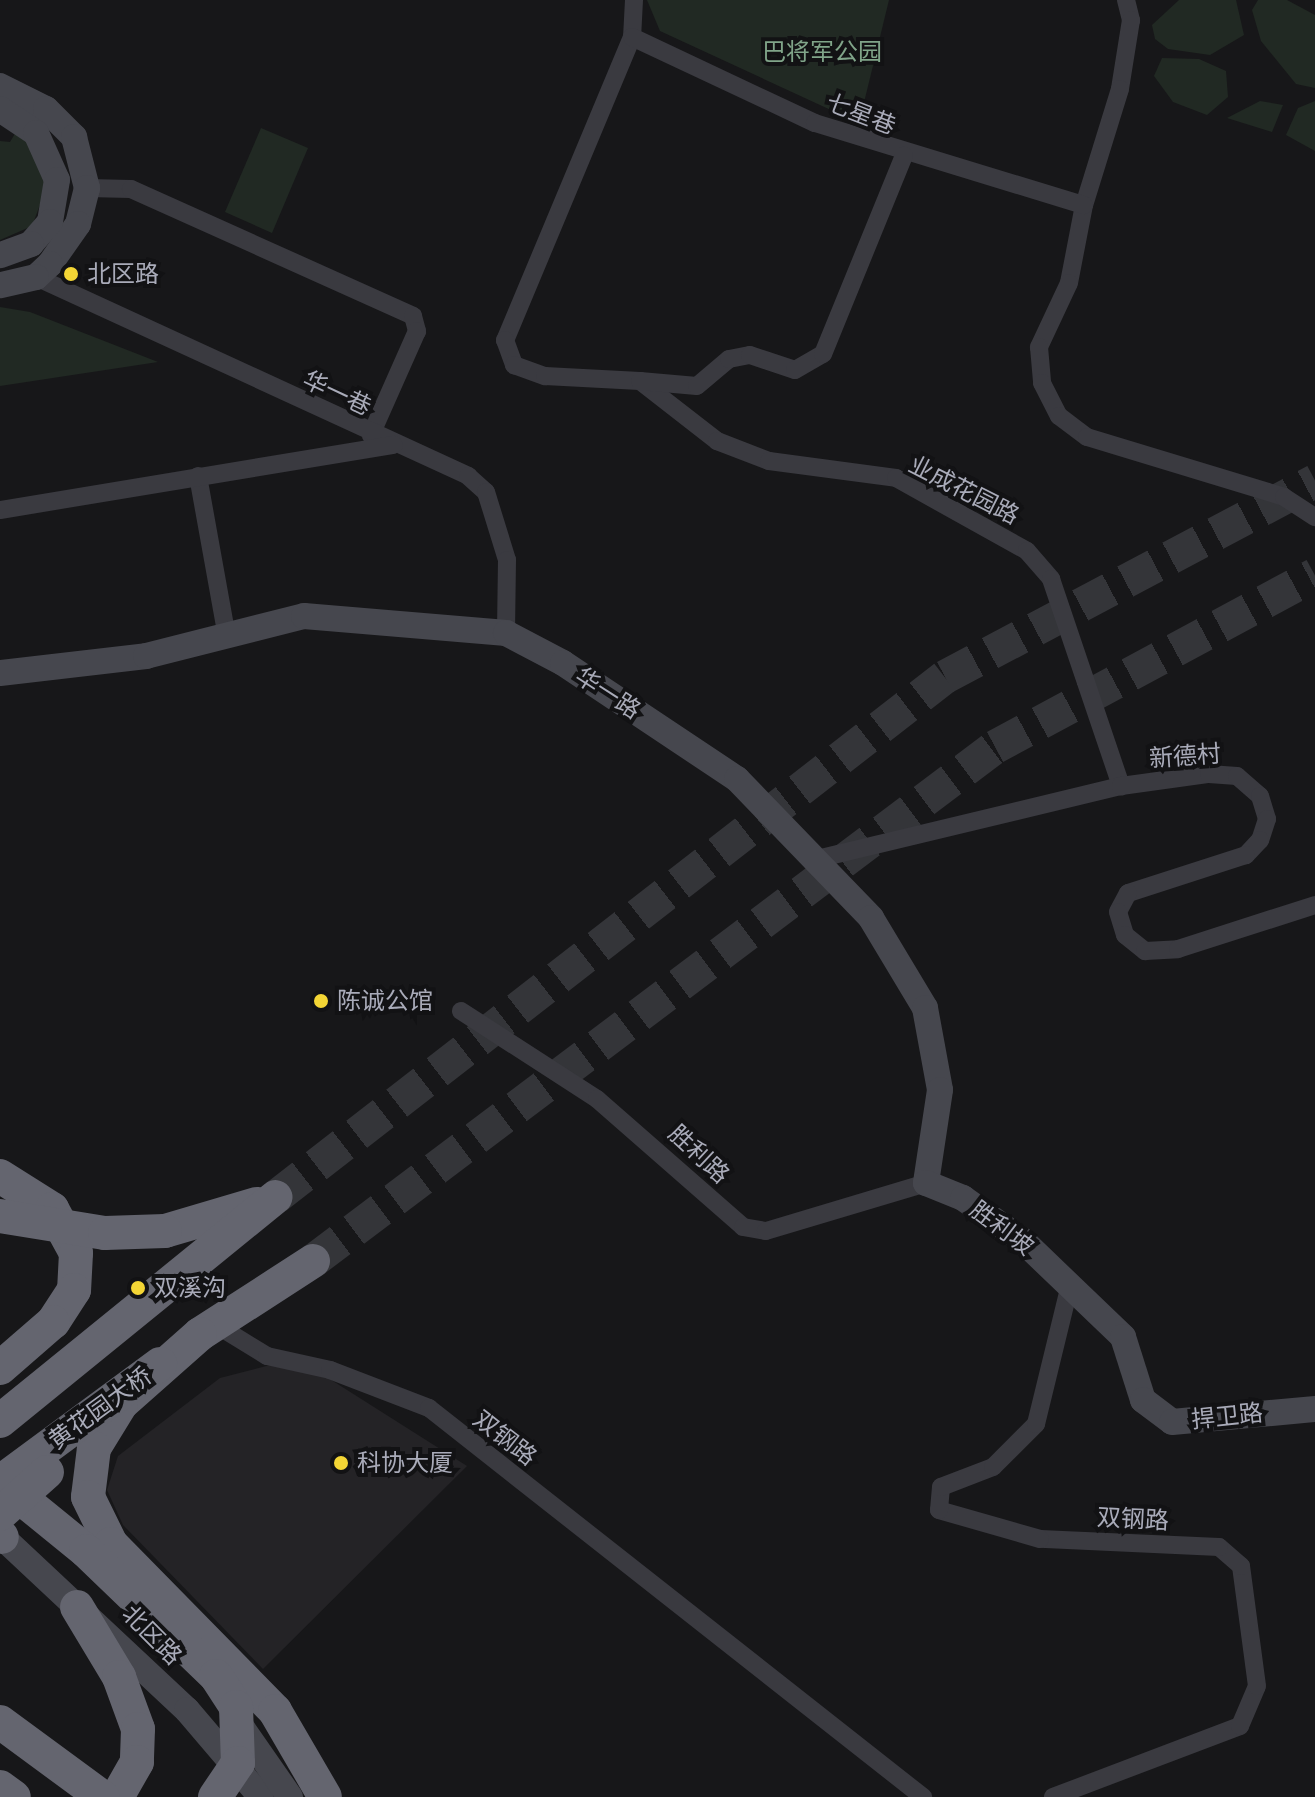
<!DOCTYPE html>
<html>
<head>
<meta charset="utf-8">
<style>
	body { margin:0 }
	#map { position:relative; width:1315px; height:1797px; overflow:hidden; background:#171719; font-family:Helvetica,"Noto Sans SC",sans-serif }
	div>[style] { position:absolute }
	.built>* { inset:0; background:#242326 }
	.green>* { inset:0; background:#212923 }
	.highway-tunnel>* { height:34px; margin-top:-17px; transform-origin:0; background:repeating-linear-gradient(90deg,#343539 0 34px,transparent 0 51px) }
	.street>* { height:18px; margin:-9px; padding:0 9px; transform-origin:9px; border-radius:9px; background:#3a3a40 }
	.secondary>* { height:26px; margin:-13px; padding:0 13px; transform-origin:13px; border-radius:13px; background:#46474e }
	.highway>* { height:34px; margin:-17px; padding:0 17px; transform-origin:17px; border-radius:17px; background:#64656f }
	.highway-bridge>* { height:34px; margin:-17px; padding:0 17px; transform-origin:17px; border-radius:17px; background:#64656f }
	.dots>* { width:22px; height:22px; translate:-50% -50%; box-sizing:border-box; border:4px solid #121214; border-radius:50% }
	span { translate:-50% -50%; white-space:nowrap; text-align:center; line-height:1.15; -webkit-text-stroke:8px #121214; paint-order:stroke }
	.park-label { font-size:24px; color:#80a489 }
	.street-label { font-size:24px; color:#a9abb9 }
	.poi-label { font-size:24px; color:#a9abb9 }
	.left { translate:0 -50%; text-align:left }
</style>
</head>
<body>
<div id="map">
	<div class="built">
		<div style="clip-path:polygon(270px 1365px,325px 1376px,467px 1466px,263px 1669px,123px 1525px,107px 1490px,118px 1456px,220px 1378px)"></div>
	</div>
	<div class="green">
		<div style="clip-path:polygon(647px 0,889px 0,859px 123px,660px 31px)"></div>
		<div style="clip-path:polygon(1179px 0,1236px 0,1244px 35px,1210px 55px,1168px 49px,1155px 39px,1152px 25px)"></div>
		<div style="clip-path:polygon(1258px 0,1287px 0,1315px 15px,1315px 88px,1296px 84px,1261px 41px,1252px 10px)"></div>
		<div style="clip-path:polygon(1162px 58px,1199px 59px,1226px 71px,1228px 97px,1207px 115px,1173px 102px,1154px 76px)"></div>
		<div style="clip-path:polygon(1260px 101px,1283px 105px,1272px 132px,1227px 118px)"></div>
		<div style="clip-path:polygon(1315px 101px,1315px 151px,1286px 135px,1298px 108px)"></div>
		<div style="clip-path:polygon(261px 128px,308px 148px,272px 233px,225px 212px)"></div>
		<div style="clip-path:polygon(16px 132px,36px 152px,47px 186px,32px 226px,0 240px,0 141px,10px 142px)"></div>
		<div style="clip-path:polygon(0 307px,30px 312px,158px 362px,0 386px)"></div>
	</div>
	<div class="highway-tunnel">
		<div style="left:276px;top:1197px;width:847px;rotate:-37.86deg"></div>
		<div style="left:945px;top:677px;width:419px;rotate:-27.9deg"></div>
		<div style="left:313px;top:1261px;width:854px;rotate:-37deg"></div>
		<div style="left:995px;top:747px;width:363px;rotate:-28.3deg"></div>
	</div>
	<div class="street">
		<div style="left:634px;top:0;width:37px;rotate:93deg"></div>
		<div style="left:632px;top:37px;width:329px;rotate:112.7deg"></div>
		<div style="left:505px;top:340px;width:27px;rotate:70deg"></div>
		<div style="left:514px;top:365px;width:33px;rotate:20deg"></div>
		<div style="left:545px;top:376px;width:95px;rotate:3deg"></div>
		<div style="left:640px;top:381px;width:98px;rotate:37.9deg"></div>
		<div style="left:717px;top:441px;width:56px;rotate:21deg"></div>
		<div style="left:769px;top:461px;width:128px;rotate:7.6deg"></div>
		<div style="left:896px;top:478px;width:150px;rotate:29.1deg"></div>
		<div style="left:1027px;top:551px;width:37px;rotate:49deg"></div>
		<div style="left:1051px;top:579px;width:219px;rotate:71.3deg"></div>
		<div style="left:1126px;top:0;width:21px;rotate:76deg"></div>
		<div style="left:1131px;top:20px;width:70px;rotate:99.1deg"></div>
		<div style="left:1120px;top:89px;width:121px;rotate:107.2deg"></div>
		<div style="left:1084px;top:205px;width:79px;rotate:100.9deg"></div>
		<div style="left:1069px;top:283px;width:71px;rotate:115.1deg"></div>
		<div style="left:1039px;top:347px;width:36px;rotate:85deg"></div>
		<div style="left:1042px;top:383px;width:37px;rotate:63deg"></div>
		<div style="left:1059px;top:416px;width:35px;rotate:37deg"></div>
		<div style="left:1087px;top:437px;width:206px;rotate:16.9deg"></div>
		<div style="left:1284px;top:497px;width:37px;rotate:33deg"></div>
		<div style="left:632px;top:37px;width:202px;rotate:25.2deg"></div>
		<div style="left:815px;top:123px;width:281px;rotate:17deg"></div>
		<div style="left:87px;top:188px;width:44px;rotate:1.3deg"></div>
		<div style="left:131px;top:189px;width:309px;rotate:24.2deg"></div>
		<div style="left:413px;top:316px;width:16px;rotate:75deg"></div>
		<div style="left:417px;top:331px;width:114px;rotate:113.9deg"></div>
		<div style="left:36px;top:277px;width:476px;rotate:24.7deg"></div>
		<div style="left:468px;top:476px;width:24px;rotate:42deg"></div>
		<div style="left:486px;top:492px;width:71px;rotate:72.8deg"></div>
		<div style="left:507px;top:560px;width:73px;rotate:90.8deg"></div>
		<div style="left:640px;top:381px;width:57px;rotate:5deg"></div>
		<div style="left:697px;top:386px;width:42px;rotate:-40.2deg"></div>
		<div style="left:729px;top:359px;width:21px;rotate:-11deg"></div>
		<div style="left:750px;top:355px;width:47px;rotate:18.4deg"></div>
		<div style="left:795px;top:370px;width:32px;rotate:-30deg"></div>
		<div style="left:823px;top:354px;width:214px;rotate:-67.8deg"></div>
		<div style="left:198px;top:476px;width:158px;rotate:79.8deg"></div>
		<div style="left:0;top:510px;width:399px;rotate:-9.4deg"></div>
		<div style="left:821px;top:858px;width:309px;rotate:-13.5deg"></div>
		<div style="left:1121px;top:786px;width:89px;rotate:-7.8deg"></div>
		<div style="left:1209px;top:774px;width:28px;rotate:4deg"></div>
		<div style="left:1237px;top:776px;width:30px;rotate:41deg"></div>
		<div style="left:1260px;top:796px;width:24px;rotate:73deg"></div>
		<div style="left:1267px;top:819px;width:22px;rotate:108deg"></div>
		<div style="left:1260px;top:840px;width:21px;rotate:133deg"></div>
		<div style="left:1246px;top:855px;width:124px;rotate:162.1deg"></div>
		<div style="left:1128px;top:893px;width:21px;rotate:118deg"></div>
		<div style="left:1118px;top:912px;width:24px;rotate:73deg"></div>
		<div style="left:1125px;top:935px;width:26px;rotate:39deg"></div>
		<div style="left:1145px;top:951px;width:33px;rotate:-3deg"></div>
		<div style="left:1178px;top:949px;width:144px;rotate:-17.8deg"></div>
		<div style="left:461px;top:1011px;width:162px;rotate:32.9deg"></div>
		<div style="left:597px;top:1099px;width:194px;rotate:41.2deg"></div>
		<div style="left:743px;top:1227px;width:23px;rotate:10deg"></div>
		<div style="left:766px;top:1231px;width:167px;rotate:-16.7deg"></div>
		<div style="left:215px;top:1324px;width:61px;rotate:31.6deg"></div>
		<div style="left:267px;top:1356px;width:65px;rotate:12.5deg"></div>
		<div style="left:330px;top:1370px;width:106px;rotate:21deg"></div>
		<div style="left:429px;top:1408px;width:629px;rotate:38.22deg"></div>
		<div style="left:1053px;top:1797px;width:200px;rotate:-20.8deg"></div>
		<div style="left:1240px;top:1726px;width:43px;rotate:-67deg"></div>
		<div style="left:1257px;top:1686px;width:121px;rotate:-97.6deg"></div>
		<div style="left:1241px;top:1566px;width:29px;rotate:-139deg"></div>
		<div style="left:1219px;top:1547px;width:179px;rotate:-177.4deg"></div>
		<div style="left:1040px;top:1539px;width:105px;rotate:-164deg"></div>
		<div style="left:939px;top:1510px;width:23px;rotate:-85deg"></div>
		<div style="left:941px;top:1487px;width:56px;rotate:-21deg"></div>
		<div style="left:993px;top:1467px;width:61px;rotate:-45deg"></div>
		<div style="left:1036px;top:1424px;width:143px;rotate:-76.3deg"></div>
	</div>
	<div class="secondary">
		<div style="left:0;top:86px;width:51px;rotate:26.6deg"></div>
		<div style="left:46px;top:109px;width:40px;rotate:45deg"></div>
		<div style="left:74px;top:137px;width:53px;rotate:75.7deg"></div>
		<div style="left:87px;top:188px;width:37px;rotate:104deg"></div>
		<div style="left:78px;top:224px;width:49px;rotate:125deg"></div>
		<div style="left:50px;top:264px;width:19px;rotate:137deg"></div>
		<div style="left:36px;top:277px;width:37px;rotate:167deg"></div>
		<div style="left:0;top:109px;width:43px;rotate:33.7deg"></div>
		<div style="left:36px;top:133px;width:51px;rotate:65.9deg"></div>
		<div style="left:57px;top:180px;width:43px;rotate:99.5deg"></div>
		<div style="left:50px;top:222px;width:29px;rotate:131deg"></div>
		<div style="left:31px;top:244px;width:33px;rotate:160deg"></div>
		<div style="left:0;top:673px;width:147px;rotate:-6.6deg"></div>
		<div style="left:146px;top:656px;width:163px;rotate:-14.2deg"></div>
		<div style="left:304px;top:616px;width:203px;rotate:4.8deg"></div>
		<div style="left:506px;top:633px;width:64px;rotate:27.8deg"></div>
		<div style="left:563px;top:663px;width:209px;rotate:33.7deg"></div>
		<div style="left:737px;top:779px;width:193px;rotate:46deg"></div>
		<div style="left:871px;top:918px;width:105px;rotate:59deg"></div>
		<div style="left:925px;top:1008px;width:83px;rotate:79.6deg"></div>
		<div style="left:940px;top:1090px;width:94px;rotate:98.6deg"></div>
		<div style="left:926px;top:1183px;width:40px;rotate:22deg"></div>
		<div style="left:963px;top:1198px;width:72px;rotate:35.4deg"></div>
		<div style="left:1022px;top:1240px;width:140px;rotate:43.8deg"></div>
		<div style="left:1123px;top:1337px;width:66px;rotate:72.4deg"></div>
		<div style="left:1143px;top:1400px;width:36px;rotate:37deg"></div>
		<div style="left:1172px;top:1422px;width:144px;rotate:-5.2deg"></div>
		<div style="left:0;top:1535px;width:256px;rotate:43.1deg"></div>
		<div style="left:187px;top:1710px;width:114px;rotate:49.6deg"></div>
		<div style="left:233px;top:1715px;width:100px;rotate:55.2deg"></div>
	</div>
	<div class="highway">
		<div style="left:0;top:1176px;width:62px;rotate:32.4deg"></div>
		<div style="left:52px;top:1209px;width:50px;rotate:61.4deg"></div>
		<div style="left:76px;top:1253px;width:37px;rotate:93deg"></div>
		<div style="left:74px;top:1290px;width:38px;rotate:123deg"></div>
		<div style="left:53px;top:1322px;width:70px;rotate:139deg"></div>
		<div style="left:165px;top:1231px;width:96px;rotate:-16.4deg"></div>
		<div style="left:313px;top:1261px;width:135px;rotate:147.1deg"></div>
		<div style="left:200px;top:1334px;width:106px;rotate:138.5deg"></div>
		<div style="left:121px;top:1404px;width:52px;rotate:121.5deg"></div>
		<div style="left:94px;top:1448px;width:49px;rotate:97deg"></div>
		<div style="left:88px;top:1497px;width:52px;rotate:63.9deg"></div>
		<div style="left:111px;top:1544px;width:234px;rotate:45.5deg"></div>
		<div style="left:275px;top:1711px;width:99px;rotate:59.8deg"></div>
		<div style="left:0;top:1421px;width:355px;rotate:-39.1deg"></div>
		<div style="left:0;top:1481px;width:111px;rotate:39.1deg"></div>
		<div style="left:0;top:1536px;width:2px;rotate:27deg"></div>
		<div style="left:77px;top:1607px;width:82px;rotate:59deg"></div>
		<div style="left:119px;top:1677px;width:55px;rotate:69.9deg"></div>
		<div style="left:138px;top:1729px;width:33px;rotate:92deg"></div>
		<div style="left:137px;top:1762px;width:40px;rotate:119.7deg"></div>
		<div style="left:0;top:1722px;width:127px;rotate:36.3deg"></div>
		<div style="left:0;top:1787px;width:17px;rotate:36deg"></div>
	</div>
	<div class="highway-bridge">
		<div style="left:0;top:1216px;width:106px;rotate:9.2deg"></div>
		<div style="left:105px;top:1233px;width:60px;rotate:-1.9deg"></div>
		<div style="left:0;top:1482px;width:199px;rotate:-36.4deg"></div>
		<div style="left:0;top:1514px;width:63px;rotate:-41.8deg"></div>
		<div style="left:86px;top:1551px;width:180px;rotate:43.9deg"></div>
		<div style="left:216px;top:1676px;width:37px;rotate:57deg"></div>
		<div style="left:236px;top:1707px;width:56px;rotate:88deg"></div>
		<div style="left:238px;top:1763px;width:41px;rotate:124.1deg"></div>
	</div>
	<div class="dots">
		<div style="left:71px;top:274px;background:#f3d535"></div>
		<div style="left:321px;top:1001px;background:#f3d535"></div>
		<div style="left:138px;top:1288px;background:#f3d535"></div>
		<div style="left:341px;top:1463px;background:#f3d535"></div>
	</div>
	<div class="park-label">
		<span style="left:822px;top:52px">巴将军公园</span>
	</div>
	<div class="street-label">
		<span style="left:861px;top:114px;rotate:21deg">七星巷</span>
		<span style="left:337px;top:393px;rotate:25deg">华一巷</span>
		<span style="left:964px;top:490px;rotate:27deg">业成花园路</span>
		<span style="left:608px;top:693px;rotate:33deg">华一路</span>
		<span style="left:1185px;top:756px;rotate:-4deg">新德村</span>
		<span style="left:699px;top:1154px;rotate:43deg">胜利路</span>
		<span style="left:1002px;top:1228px;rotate:37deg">胜利坡</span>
		<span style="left:100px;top:1408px;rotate:-36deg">黄花园大桥</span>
		<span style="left:1227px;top:1416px;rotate:-6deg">捍卫路</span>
		<span style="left:505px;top:1438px;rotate:38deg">双钢路</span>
		<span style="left:1133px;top:1519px;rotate:3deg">双钢路</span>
		<span style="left:152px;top:1635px;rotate:45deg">北区路</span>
	</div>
	<div class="poi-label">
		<span class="left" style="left:87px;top:274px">北区路</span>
		<span class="left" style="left:337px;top:1001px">陈诚公馆</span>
		<span class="left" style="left:154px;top:1288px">双溪沟</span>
		<span class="left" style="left:357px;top:1463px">科协大厦</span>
	</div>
</div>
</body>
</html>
